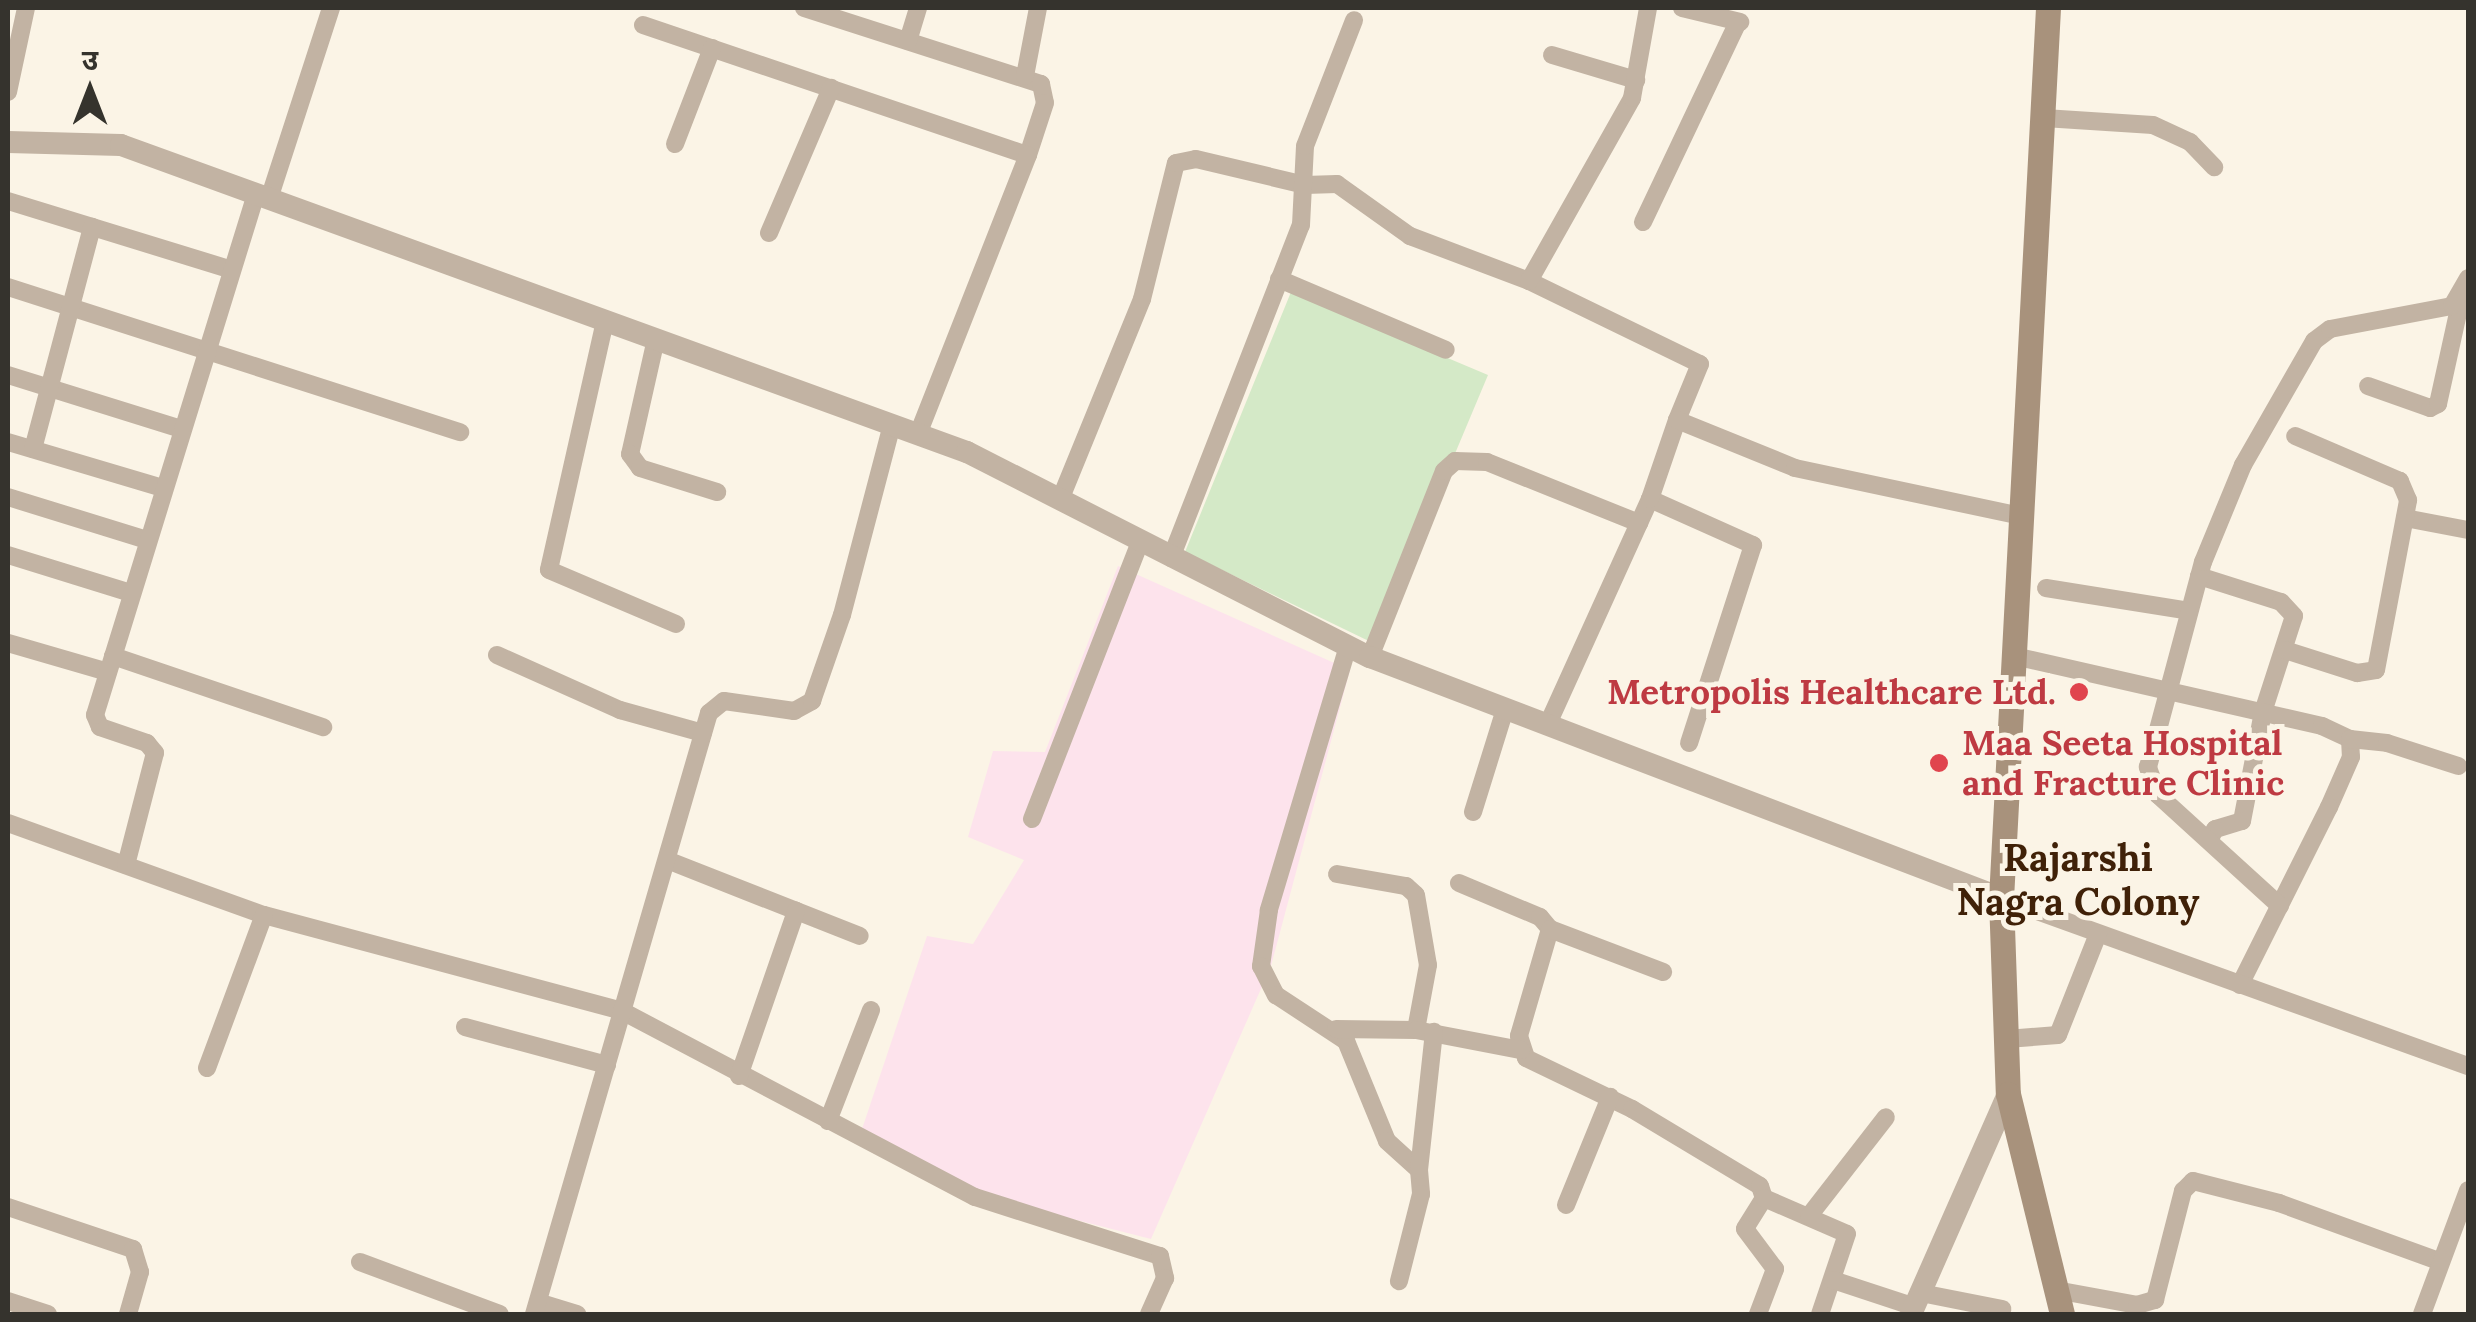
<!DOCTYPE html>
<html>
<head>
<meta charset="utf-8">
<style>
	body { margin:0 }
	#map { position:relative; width:2476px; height:1322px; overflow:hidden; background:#fbf4e6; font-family:Lora,"Noto Sans Devanagari",serif }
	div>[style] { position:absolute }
	.education>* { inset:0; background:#fde3ec }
	.green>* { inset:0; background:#d4e9c7 }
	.minor>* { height:18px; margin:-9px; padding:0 9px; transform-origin:9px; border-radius:9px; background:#c2b3a3 }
	.tertiary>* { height:22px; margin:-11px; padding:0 11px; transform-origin:11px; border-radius:11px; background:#c2b3a3 }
	.secondary>* { height:25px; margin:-12.5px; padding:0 12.5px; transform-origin:12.5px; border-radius:12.5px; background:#a8927c }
	.dots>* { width:28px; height:28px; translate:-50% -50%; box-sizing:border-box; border:5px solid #fbf4e6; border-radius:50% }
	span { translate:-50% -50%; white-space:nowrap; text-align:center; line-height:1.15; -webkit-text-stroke:10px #fbf4e6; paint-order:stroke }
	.health-label { font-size:35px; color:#be3a42; font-weight:700 }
	.right { translate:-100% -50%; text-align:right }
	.left { translate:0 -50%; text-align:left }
	.neighbourhood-label { font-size:38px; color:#402108; font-weight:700 }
	.frame { position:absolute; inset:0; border:10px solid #35332d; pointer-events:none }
	.north { position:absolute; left:40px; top:40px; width:100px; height:100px; -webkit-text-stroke:8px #fbf4e6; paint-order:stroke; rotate:0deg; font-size:28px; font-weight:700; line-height:40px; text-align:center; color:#35332d }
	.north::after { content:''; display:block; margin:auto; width:35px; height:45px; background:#35332d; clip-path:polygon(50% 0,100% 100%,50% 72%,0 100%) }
</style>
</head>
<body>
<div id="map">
	<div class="education">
		<div style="clip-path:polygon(1118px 566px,1350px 670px,1271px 966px,1151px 1239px,998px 1200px,862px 1129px,927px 936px,973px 944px,1024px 860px,968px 837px,993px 751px,1045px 752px)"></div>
	</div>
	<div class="green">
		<div style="clip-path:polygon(1291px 292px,1488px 375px,1375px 644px,1185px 552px)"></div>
	</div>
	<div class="minor">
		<div style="left:804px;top:8px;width:249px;rotate:17.8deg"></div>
		<div style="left:1041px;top:84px;width:19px;rotate:78deg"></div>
		<div style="left:1045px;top:103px;width:55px;rotate:108.1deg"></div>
		<div style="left:1682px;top:8px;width:60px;rotate:13.6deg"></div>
		<div style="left:643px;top:25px;width:406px;rotate:18.7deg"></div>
		<div style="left:1028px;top:155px;width:300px;rotate:111.5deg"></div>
		<div style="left:908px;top:41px;width:34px;rotate:-73deg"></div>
		<div style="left:1552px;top:55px;width:88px;rotate:16.6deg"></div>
		<div style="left:1025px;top:76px;width:69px;rotate:-79.2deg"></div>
		<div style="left:8px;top:92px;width:86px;rotate:-77.9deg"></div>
		<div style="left:2044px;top:118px;width:109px;rotate:3.7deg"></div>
		<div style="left:2153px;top:125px;width:41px;rotate:24.7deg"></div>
		<div style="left:2190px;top:142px;width:35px;rotate:46deg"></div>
		<div style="left:675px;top:144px;width:103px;rotate:-68.9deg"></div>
		<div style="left:269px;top:199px;width:201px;rotate:-72deg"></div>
		<div style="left:8px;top:201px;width:234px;rotate:17.1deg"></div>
		<div style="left:1643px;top:222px;width:217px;rotate:-64.6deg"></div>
		<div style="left:769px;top:233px;width:158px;rotate:-66.8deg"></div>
		<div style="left:1279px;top:279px;width:181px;rotate:23deg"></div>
		<div style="left:1529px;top:281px;width:190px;rotate:25.9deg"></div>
		<div style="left:1700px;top:364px;width:61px;rotate:112.3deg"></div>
		<div style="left:8px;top:287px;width:475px;rotate:17.8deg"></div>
		<div style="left:605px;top:321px;width:255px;rotate:102.7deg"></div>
		<div style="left:549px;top:570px;width:138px;rotate:23deg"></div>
		<div style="left:656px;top:339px;width:118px;rotate:102.7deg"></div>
		<div style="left:630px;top:454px;width:17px;rotate:54deg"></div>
		<div style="left:640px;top:468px;width:81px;rotate:17.3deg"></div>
		<div style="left:8px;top:375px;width:181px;rotate:17.3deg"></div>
		<div style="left:2368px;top:386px;width:66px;rotate:19.5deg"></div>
		<div style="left:2430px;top:408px;width:9px;rotate:-27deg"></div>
		<div style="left:2438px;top:404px;width:107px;rotate:-77.6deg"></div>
		<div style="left:8px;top:442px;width:161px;rotate:16.6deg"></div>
		<div style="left:33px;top:449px;width:230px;rotate:-75.1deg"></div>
		<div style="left:8px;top:497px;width:145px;rotate:17.2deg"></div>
		<div style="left:1650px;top:499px;width:113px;rotate:24.1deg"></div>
		<div style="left:1753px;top:545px;width:208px;rotate:107.9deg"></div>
		<div style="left:1060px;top:500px;width:217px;rotate:-67.8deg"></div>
		<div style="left:1142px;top:299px;width:140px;rotate:-76deg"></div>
		<div style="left:1176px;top:163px;width:20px;rotate:-11deg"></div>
		<div style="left:1196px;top:159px;width:112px;rotate:13.4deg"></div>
		<div style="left:1305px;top:185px;width:32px;rotate:-2deg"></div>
		<div style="left:1337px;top:184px;width:90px;rotate:35.5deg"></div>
		<div style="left:1410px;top:236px;width:127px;rotate:20.7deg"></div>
		<div style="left:1529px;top:281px;width:210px;rotate:-60.6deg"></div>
		<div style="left:1632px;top:98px;width:91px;rotate:-79.9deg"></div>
		<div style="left:2405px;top:518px;width:64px;rotate:10.8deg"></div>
		<div style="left:8px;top:555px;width:129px;rotate:17.2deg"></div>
		<div style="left:1171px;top:558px;width:357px;rotate:-68.7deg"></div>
		<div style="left:1301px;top:225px;width:79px;rotate:-87.1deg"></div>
		<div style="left:1305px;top:146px;width:135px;rotate:-68.7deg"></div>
		<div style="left:2199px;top:576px;width:86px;rotate:17.6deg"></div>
		<div style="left:2281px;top:602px;width:19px;rotate:47deg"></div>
		<div style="left:2294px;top:616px;width:101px;rotate:107.9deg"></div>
		<div style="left:2263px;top:712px;width:111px;rotate:100.9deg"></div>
		<div style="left:2242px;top:821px;width:28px;rotate:163deg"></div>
		<div style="left:2215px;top:829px;width:13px;rotate:117deg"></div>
		<div style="left:2046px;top:588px;width:145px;rotate:9.1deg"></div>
		<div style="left:8px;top:643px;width:104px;rotate:16.2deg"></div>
		<div style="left:1348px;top:646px;width:276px;rotate:106.7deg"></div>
		<div style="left:1269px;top:910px;width:57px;rotate:98.1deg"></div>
		<div style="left:1261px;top:966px;width:33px;rotate:63deg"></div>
		<div style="left:1276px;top:995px;width:84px;rotate:33.3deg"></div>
		<div style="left:1346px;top:1041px;width:108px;rotate:67.7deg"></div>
		<div style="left:1387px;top:1141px;width:43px;rotate:42.2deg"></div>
		<div style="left:1419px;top:1170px;width:24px;rotate:85deg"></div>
		<div style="left:1421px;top:1194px;width:90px;rotate:104.2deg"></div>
		<div style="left:2285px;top:650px;width:76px;rotate:17.7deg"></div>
		<div style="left:2357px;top:673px;width:19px;rotate:-9deg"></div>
		<div style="left:2376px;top:670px;width:173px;rotate:-79.3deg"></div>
		<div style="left:2408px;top:500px;width:21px;rotate:-113deg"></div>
		<div style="left:2400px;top:481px;width:114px;rotate:-156.8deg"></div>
		<div style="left:497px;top:655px;width:135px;rotate:24.1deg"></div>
		<div style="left:620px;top:710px;width:86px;rotate:15.5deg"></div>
		<div style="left:113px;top:656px;width:222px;rotate:18.7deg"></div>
		<div style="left:2014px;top:656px;width:316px;rotate:12.8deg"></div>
		<div style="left:2322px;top:726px;width:31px;rotate:25deg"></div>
		<div style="left:2350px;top:739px;width:18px;rotate:87deg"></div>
		<div style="left:2351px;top:757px;width:55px;rotate:113.7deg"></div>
		<div style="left:2329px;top:807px;width:199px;rotate:116.6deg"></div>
		<div style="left:1370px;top:657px;width:200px;rotate:-68.3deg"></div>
		<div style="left:1444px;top:471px;width:15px;rotate:-42deg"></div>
		<div style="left:1455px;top:461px;width:32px;rotate:2deg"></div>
		<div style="left:1487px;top:462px;width:164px;rotate:21.9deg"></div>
		<div style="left:1547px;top:726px;width:249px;rotate:-65.6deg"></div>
		<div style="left:1650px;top:499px;width:83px;rotate:-71.1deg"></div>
		<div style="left:1677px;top:420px;width:127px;rotate:22.1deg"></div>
		<div style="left:1795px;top:468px;width:231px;rotate:12deg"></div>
		<div style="left:2350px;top:739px;width:37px;rotate:6deg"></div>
		<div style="left:2387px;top:743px;width:75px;rotate:17.9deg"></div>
		<div style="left:1473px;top:812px;width:108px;rotate:-72.7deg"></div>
		<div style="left:1032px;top:819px;width:297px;rotate:-68.7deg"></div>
		<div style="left:8px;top:823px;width:272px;rotate:19.8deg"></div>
		<div style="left:264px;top:915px;width:371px;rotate:15deg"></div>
		<div style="left:622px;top:1011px;width:399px;rotate:27.8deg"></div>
		<div style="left:975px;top:1197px;width:194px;rotate:17.7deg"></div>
		<div style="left:1160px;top:1256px;width:23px;rotate:77deg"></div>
		<div style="left:1165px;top:1278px;width:39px;rotate:114deg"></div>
		<div style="left:667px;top:860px;width:207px;rotate:21.5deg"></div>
		<div style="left:126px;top:865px;width:116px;rotate:-75.5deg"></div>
		<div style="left:155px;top:753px;width:13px;rotate:-129deg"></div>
		<div style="left:147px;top:743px;width:50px;rotate:-161.2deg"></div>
		<div style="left:100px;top:727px;width:13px;rotate:-113deg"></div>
		<div style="left:95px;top:715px;width:545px;rotate:-72.83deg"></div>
		<div style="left:1337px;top:874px;width:70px;rotate:9.9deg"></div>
		<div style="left:1406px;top:886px;width:13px;rotate:42deg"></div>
		<div style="left:1416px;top:895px;width:71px;rotate:80.3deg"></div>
		<div style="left:1428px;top:965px;width:66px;rotate:100.5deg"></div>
		<div style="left:1459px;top:883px;width:88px;rotate:22.8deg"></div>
		<div style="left:1540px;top:917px;width:16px;rotate:50deg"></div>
		<div style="left:1550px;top:929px;width:111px;rotate:106.2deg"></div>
		<div style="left:1519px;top:1036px;width:23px;rotate:72deg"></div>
		<div style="left:1526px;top:1058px;width:118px;rotate:25.7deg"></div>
		<div style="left:1632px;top:1109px;width:149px;rotate:31deg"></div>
		<div style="left:1760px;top:1186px;width:13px;rotate:72deg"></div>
		<div style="left:1764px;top:1198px;width:36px;rotate:122deg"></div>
		<div style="left:1745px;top:1229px;width:50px;rotate:53.1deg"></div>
		<div style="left:1775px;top:1269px;width:48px;rotate:110.7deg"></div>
		<div style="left:2001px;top:898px;width:496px;rotate:19.8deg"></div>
		<div style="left:2280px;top:906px;width:165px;rotate:-137.7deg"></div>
		<div style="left:2158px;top:795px;width:30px;rotate:-110deg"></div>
		<div style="left:2148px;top:767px;width:212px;rotate:-75deg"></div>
		<div style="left:2203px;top:562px;width:105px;rotate:-67.6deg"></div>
		<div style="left:2243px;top:465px;width:143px;rotate:-60.2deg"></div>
		<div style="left:2314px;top:341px;width:20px;rotate:-37deg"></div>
		<div style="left:2330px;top:329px;width:124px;rotate:-10.7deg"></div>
		<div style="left:2452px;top:306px;width:32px;rotate:-60deg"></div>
		<div style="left:1550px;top:929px;width:121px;rotate:20.8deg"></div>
		<div style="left:465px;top:1027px;width:147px;rotate:15deg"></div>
		<div style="left:1336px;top:1029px;width:80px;rotate:0.7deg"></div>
		<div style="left:1416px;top:1030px;width:107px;rotate:10.8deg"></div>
		<div style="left:2007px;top:1039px;width:51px;rotate:-4.5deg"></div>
		<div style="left:2058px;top:1035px;width:109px;rotate:-68.4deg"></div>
		<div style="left:207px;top:1068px;width:163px;rotate:-69.6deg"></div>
		<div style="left:739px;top:1076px;width:175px;rotate:-70.9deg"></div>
		<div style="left:828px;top:1121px;width:119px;rotate:-68.8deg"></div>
		<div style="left:1419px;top:1170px;width:139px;rotate:-83.8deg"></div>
		<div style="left:1764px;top:1198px;width:90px;rotate:23.4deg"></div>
		<div style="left:1847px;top:1234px;width:84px;rotate:108.6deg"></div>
		<div style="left:1566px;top:1205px;width:117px;rotate:-67.8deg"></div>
		<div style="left:8px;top:1207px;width:132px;rotate:18.6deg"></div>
		<div style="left:133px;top:1249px;width:24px;rotate:73deg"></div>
		<div style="left:140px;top:1272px;width:44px;rotate:105.9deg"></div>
		<div style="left:1809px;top:1216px;width:125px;rotate:-52.1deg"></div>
		<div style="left:360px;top:1262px;width:149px;rotate:20.4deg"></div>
		<div style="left:1833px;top:1280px;width:86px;rotate:18.2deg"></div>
		<div style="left:2056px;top:1290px;width:82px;rotate:10.5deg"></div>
		<div style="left:2137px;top:1305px;width:19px;rotate:-16deg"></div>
		<div style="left:2155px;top:1300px;width:113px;rotate:-75.6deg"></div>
		<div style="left:2183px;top:1191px;width:14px;rotate:-45deg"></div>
		<div style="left:2193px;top:1181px;width:89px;rotate:14.3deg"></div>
		<div style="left:2279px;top:1203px;width:172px;rotate:20deg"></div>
		<div style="left:1921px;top:1293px;width:83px;rotate:11.2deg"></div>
		<div style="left:8px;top:1301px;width:42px;rotate:18deg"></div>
		<div style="left:538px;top:1302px;width:41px;rotate:17.1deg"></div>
		<div style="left:534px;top:1314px;width:626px;rotate:-73.77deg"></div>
		<div style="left:709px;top:713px;width:19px;rotate:-39deg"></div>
		<div style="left:724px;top:701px;width:71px;rotate:8.1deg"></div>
		<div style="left:794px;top:711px;width:21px;rotate:-29deg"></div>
		<div style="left:812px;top:701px;width:91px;rotate:-70.8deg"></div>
		<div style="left:842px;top:615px;width:196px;rotate:-75.3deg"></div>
		<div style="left:2422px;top:1314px;width:132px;rotate:-69.6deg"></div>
	</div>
	<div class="tertiary">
		<div style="left:8px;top:142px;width:113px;rotate:1.5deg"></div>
		<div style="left:121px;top:145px;width:900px;rotate:19.95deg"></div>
		<div style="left:967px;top:452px;width:452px;rotate:27deg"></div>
		<div style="left:1370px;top:657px;width:675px;rotate:20.9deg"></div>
		<div style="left:1911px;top:1314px;width:240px;rotate:-66.2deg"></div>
	</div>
	<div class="secondary">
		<div style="left:2048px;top:8px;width:891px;rotate:93.02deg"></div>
		<div style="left:2001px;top:898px;width:196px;rotate:88deg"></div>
		<div style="left:2008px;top:1094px;width:227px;rotate:76.2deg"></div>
	</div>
	<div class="dots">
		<div style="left:2079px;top:692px;background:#e0444e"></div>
		<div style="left:1939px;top:763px;background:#e0444e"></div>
	</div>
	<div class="health-label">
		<span class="right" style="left:2056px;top:692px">Metropolis Healthcare Ltd.</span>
		<span class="left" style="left:1962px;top:763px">Maa Seeta Hospital<br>and Fracture Clinic</span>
	</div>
	<div class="neighbourhood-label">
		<span style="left:2078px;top:880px">Rajarshi<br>Nagra Colony</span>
	</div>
	<div class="frame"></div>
	<div class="north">उ</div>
</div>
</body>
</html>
